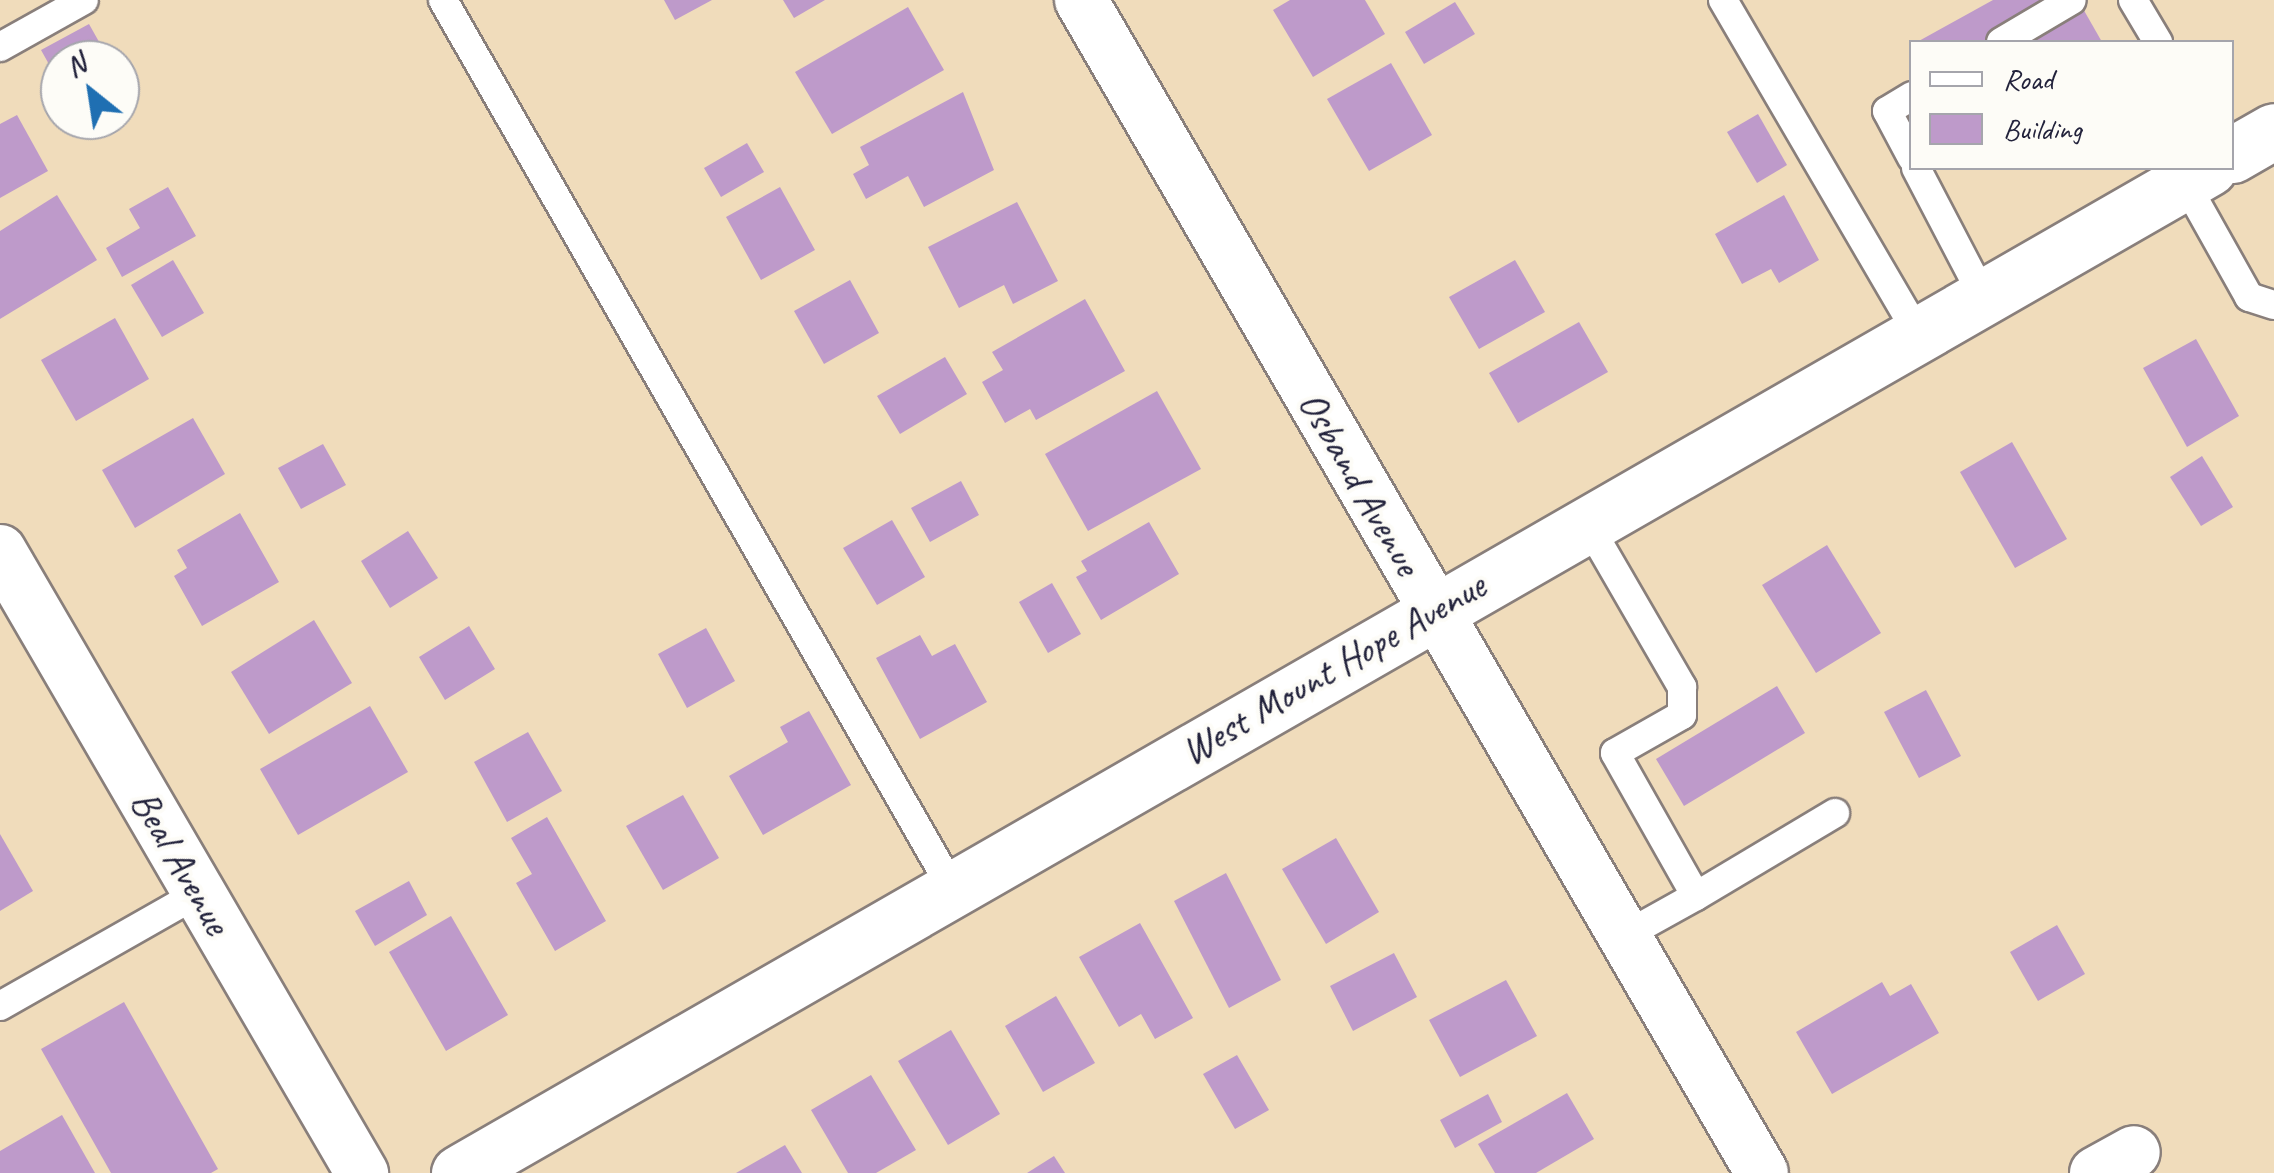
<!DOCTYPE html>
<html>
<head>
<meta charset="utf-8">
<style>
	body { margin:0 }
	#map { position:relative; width:2274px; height:1173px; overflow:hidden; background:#f0dcbb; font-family:Caveat,sans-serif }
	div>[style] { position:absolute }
	.building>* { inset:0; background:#be9aca }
	.roads { filter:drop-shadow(2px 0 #897f7b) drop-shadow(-2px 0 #897f7b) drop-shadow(0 2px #897f7b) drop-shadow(0 -2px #897f7b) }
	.service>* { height:28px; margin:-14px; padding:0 14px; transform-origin:14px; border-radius:14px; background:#fff }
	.minor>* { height:52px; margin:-26px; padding:0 26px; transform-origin:26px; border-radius:26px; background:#fff }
	.tertiary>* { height:55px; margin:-27.5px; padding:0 27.5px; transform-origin:27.5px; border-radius:27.5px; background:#fff }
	span { translate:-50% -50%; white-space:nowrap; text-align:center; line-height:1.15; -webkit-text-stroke:8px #fdfcf7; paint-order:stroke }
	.street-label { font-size:40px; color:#22223b }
	.legend { position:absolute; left:1909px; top:40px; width:325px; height:130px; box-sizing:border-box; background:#fdfcf7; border:2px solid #a5a5ac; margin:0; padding:12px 18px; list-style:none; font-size:30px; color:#22223b }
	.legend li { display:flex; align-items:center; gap:20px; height:50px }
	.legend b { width:50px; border:2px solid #a5a5ac }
	.north { position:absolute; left:40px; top:40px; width:100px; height:100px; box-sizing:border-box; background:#fdfcf7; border:2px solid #a5a5ac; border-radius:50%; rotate:330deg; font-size:28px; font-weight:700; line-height:40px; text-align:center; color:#22223b }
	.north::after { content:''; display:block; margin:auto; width:35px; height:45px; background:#1f6fb2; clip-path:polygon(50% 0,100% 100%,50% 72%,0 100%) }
</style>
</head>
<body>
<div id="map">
	<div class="building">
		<div style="clip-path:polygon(664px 0,712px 0,675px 20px)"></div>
		<div style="clip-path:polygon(783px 0,825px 0,794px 18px)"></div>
		<div style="clip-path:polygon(1290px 0,1365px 0,1385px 34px,1313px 77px,1273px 10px)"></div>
		<div style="clip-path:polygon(1993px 0,2078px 0,2102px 42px,1917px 42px)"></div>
		<div style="clip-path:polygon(1455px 2px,1475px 34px,1424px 64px,1405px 32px)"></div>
		<div style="clip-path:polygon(908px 7px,944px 70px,832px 134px,795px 72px)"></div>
		<div style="clip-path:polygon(89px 24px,107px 56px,60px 60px,60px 84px,41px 50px)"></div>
		<div style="clip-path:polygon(1391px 63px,1432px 135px,1369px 171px,1327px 99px)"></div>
		<div style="clip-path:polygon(963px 92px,994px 170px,924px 207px,908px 176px,866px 199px,853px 174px,869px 165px,860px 147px)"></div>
		<div style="clip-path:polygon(1758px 114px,1787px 165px,1757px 183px,1727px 132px)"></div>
		<div style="clip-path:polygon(17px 115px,48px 171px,0 198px,0 124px)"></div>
		<div style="clip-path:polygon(747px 143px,764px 172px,721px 197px,704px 168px)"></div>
		<div style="clip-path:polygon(168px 187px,196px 236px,122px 277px,106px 248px,140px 228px,129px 209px)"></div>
		<div style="clip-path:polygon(780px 187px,815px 250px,761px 280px,726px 217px)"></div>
		<div style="clip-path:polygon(57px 195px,97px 260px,0 319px,0 231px)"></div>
		<div style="clip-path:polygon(1784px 195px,1819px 260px,1779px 283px,1771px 269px,1742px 284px,1715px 234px)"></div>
		<div style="clip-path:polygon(1017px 202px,1058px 281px,1013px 304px,1004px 285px,959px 308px,928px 247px)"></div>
		<div style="clip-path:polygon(173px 260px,204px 313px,162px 337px,131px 285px)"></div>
		<div style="clip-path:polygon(1515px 260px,1545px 312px,1479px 349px,1449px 297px)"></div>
		<div style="clip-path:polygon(850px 280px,879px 333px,824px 364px,794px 311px)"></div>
		<div style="clip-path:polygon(1085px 299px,1125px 371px,1036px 420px,1030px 409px,1005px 423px,982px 382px,1003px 370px,992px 352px)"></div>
		<div style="clip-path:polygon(115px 318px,149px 379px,76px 421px,41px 360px)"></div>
		<div style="clip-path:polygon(1579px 322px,1608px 372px,1518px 423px,1489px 373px)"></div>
		<div style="clip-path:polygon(2196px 339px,2239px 416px,2187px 447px,2143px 368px)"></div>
		<div style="clip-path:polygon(945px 357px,967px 394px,900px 434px,877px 396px)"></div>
		<div style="clip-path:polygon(1157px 391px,1201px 469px,1088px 531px,1045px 454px)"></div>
		<div style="clip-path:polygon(193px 418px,225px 474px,135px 528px,102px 470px)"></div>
		<div style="clip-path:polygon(2012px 442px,2067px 539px,2015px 568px,1960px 472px)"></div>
		<div style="clip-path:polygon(323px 444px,346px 485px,301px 509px,278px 468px)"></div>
		<div style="clip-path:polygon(2202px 456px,2233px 507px,2201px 526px,2170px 477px)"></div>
		<div style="clip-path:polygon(961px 481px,979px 515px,930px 542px,911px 508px)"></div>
		<div style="clip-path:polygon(240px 513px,279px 582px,202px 626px,174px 576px,187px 568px,177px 550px)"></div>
		<div style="clip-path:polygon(892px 520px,925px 577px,877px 605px,843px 548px)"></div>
		<div style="clip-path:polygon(1149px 522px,1179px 574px,1101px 620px,1076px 577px,1087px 571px,1081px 561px)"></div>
		<div style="clip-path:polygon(408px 531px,438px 578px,390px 608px,361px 561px)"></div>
		<div style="clip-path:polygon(1827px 545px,1881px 633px,1816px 673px,1762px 585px)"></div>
		<div style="clip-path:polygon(1052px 583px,1081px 634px,1048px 653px,1019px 602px)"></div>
		<div style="clip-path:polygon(314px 620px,352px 683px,269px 734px,231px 672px)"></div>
		<div style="clip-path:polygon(469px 626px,495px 669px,445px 700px,419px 657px)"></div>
		<div style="clip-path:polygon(706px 628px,735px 681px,687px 708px,658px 654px)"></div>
		<div style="clip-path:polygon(920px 635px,932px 656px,955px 644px,987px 702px,920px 739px,876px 658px)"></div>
		<div style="clip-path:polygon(1777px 686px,1805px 733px,1684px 806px,1656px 759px)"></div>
		<div style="clip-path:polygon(1926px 690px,1961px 756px,1919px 778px,1884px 712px)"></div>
		<div style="clip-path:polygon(370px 706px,408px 772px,298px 835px,260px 769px)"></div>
		<div style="clip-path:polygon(809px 711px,851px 785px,763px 835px,729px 776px,788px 742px,780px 727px)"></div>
		<div style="clip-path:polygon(528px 732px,562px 791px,507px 822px,474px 762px)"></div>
		<div style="clip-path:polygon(683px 795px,719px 858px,663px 890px,626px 826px)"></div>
		<div style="clip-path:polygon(547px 817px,606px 921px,555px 951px,516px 883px,532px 874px,511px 838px)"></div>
		<div style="clip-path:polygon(0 834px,33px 891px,0 911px)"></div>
		<div style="clip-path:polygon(1336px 838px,1379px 912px,1326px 944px,1282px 869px)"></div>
		<div style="clip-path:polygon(1226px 873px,1281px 980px,1229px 1008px,1174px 901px)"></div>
		<div style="clip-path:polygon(409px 881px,427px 915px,375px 946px,355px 911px)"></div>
		<div style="clip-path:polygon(451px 916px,508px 1015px,446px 1051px,389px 952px)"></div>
		<div style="clip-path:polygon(1140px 923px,1193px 1018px,1155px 1039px,1141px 1014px,1119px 1027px,1079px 957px)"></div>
		<div style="clip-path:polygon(2057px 925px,2085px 974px,2038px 1001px,2010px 952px)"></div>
		<div style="clip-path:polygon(1394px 953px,1417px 997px,1353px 1031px,1330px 986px)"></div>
		<div style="clip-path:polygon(1506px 980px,1537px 1036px,1460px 1077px,1429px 1020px)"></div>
		<div style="clip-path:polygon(1882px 982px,1890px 996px,1911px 984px,1939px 1033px,1832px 1094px,1796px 1032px)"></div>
		<div style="clip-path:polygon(1056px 996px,1095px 1063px,1043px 1092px,1005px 1026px)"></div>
		<div style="clip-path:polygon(124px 1002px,218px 1169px,211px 1173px,111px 1173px,41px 1049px)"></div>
		<div style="clip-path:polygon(951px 1030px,1000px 1114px,948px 1145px,898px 1061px)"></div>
		<div style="clip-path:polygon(1237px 1055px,1269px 1110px,1235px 1129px,1203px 1074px)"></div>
		<div style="clip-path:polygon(871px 1075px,916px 1150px,876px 1173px,848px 1173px,811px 1110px)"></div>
		<div style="clip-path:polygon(1567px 1093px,1594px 1139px,1536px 1173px,1495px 1173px,1478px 1144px)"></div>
		<div style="clip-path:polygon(1488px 1094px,1502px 1122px,1455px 1148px,1440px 1120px)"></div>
		<div style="clip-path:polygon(62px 1115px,95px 1173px,0 1173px,0 1151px)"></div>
		<div style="clip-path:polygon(785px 1145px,802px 1173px,736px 1173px)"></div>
		<div style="clip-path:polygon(1054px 1156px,1065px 1173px,1027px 1173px)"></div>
	</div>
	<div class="roads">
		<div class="service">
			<div style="left:443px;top:0;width:1024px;rotate:60.18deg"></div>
			<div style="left:1723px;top:0;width:387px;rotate:59.7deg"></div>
			<div style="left:2133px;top:0;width:49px;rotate:59.2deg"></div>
			<div style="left:2001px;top:42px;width:82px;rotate:-30.6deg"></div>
			<div style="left:0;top:47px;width:96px;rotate:-29.2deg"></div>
			<div style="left:1912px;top:96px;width:29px;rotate:149deg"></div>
			<div style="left:1887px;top:111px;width:53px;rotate:62deg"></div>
			<div style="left:1916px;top:168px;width:144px;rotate:62.4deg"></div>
			<div style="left:2184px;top:181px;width:133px;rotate:60.7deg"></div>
			<div style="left:2249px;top:297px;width:26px;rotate:18deg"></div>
			<div style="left:1587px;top:523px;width:190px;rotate:59.9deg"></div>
			<div style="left:1682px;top:687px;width:28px;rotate:90deg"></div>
			<div style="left:1682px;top:715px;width:77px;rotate:150.4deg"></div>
			<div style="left:1615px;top:753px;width:164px;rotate:60.5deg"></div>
			<div style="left:1696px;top:896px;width:82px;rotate:150.9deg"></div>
			<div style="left:1696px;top:896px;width:162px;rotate:-30.8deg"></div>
			<div style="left:0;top:1006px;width:229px;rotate:-29.6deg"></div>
		</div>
		<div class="minor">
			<div style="left:1081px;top:0;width:1356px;rotate:59.86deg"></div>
			<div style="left:0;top:551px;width:720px;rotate:59.8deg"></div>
			<div style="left:2096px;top:1173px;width:43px;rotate:-28.9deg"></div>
		</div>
		<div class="tertiary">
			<div style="left:2232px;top:155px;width:48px;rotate:-29.7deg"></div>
			<div style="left:459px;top:1173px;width:2018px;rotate:-29.87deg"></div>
		</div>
	</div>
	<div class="street-label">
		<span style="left:1360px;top:483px;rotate:60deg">Osband Avenue</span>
		<span style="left:1333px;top:668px;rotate:-30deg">West Mount Hope Avenue</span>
		<span style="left:181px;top:862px;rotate:60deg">Beal Avenue</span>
	</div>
	<ul class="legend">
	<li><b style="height:12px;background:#fff"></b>Road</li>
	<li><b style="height:28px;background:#be9aca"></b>Building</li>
	</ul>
	<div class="north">N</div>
</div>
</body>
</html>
